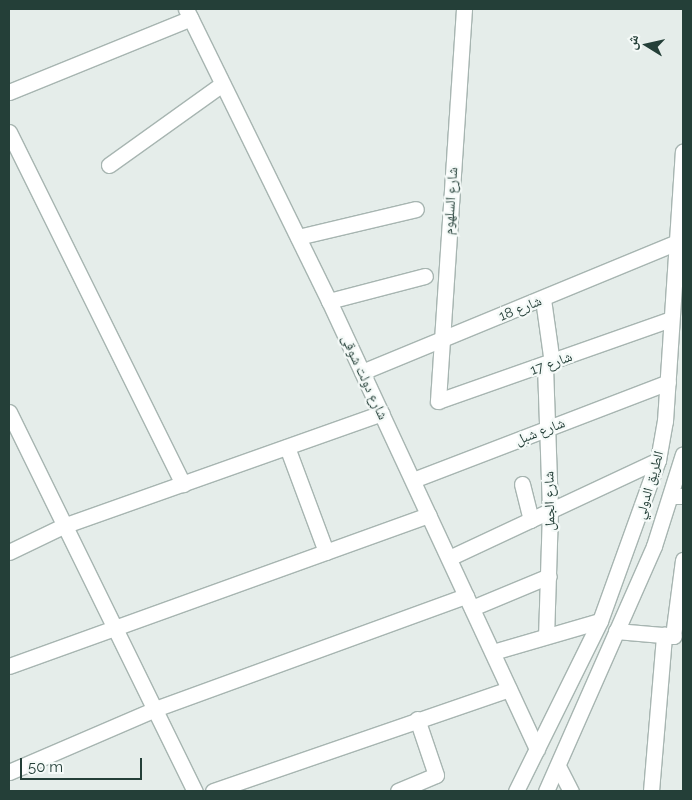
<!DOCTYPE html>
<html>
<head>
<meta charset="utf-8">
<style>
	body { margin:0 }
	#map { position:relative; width:692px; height:800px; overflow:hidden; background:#e5edea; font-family:Raleway,"Noto Naskh Arabic",sans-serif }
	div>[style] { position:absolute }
	.roads { filter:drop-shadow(1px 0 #a7b5b1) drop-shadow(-1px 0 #a7b5b1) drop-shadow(0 1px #a7b5b1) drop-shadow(0 -1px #a7b5b1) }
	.minor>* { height:15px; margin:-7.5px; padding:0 7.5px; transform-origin:7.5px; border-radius:7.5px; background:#fff }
	.tertiary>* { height:15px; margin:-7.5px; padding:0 7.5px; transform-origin:7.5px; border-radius:7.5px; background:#fff }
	span { translate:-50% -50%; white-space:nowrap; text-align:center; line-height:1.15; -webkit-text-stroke:4.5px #f5faf8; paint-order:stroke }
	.street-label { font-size:14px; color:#243f38 }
	.frame { position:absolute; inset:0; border:10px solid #243f38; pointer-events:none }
	.north { position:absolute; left:622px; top:20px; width:50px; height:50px; -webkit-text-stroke:4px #f5faf8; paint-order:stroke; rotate:280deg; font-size:14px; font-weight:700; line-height:20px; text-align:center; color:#243f38 }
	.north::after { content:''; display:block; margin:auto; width:18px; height:22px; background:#243f38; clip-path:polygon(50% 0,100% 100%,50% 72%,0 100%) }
	.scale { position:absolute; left:20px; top:758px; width:122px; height:22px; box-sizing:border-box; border:2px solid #243f38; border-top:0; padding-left:6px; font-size:15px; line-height:18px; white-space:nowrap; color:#243f38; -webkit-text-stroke:4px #f5faf8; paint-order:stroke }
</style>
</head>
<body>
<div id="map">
	<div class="roads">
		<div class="minor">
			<div style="left:186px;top:9px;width:325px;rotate:63.9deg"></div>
			<div style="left:329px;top:301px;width:494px;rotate:65.1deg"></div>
			<div style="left:464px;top:9px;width:393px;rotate:93.8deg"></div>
			<div style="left:438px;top:401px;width:247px;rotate:-19.4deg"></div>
			<div style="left:9px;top:92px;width:196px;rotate:-22.1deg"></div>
			<div style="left:9px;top:132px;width:393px;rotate:63.7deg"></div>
			<div style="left:109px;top:165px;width:139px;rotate:-35.6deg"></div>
			<div style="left:298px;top:237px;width:121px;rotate:-13.3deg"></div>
			<div style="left:543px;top:299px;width:65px;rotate:82deg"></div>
			<div style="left:329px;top:301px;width:99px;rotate:-14.6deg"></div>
			<div style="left:545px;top:366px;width:145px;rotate:88deg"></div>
			<div style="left:550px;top:511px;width:125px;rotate:91.8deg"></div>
			<div style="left:362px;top:372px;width:341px;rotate:-22.4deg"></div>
			<div style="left:9px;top:412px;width:422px;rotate:63.9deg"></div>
			<div style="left:287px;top:447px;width:112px;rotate:69.6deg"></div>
			<div style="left:413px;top:480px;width:273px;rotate:-21deg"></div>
			<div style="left:522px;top:484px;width:37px;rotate:76deg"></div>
			<div style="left:672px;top:496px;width:11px"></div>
			<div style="left:9px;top:552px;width:60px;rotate:-25.7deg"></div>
			<div style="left:63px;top:526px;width:338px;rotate:-19.5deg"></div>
			<div style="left:449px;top:558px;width:231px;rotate:-25.1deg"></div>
			<div style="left:472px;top:608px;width:83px;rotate:-22.6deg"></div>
			<div style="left:616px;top:631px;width:58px;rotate:4.9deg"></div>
			<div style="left:673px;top:636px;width:77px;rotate:-82.5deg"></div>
			<div style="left:493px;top:652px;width:111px;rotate:-16.2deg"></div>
			<div style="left:9px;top:666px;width:446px;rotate:-19.8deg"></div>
			<div style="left:558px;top:766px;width:28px;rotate:63deg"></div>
			<div style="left:9px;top:772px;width:159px;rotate:-23.3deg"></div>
			<div style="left:155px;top:709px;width:331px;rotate:-20deg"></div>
			<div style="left:213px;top:791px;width:313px;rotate:-19deg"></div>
			<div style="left:398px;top:791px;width:41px;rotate:-22.8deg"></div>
			<div style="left:436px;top:775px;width:59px;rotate:-108.7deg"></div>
			<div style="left:651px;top:791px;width:157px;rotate:-85.2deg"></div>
		</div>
		<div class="tertiary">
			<div style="left:516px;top:791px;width:190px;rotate:-63.7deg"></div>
			<div style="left:600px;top:621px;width:171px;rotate:-70.2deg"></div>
			<div style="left:658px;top:460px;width:40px;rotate:-80deg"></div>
			<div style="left:665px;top:421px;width:270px;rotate:-86.2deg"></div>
			<div style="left:546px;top:791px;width:268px;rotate:-66.2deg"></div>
			<div style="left:654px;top:546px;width:96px;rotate:-72.5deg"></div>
		</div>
	</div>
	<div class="street-label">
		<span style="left:450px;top:201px;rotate:-86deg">شارع السلهوم</span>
		<span style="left:520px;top:308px;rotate:-22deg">شارع 18</span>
		<span style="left:551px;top:363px;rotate:-20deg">شارع 17</span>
		<span style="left:365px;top:377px;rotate:65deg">شارع دولت شوقى</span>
		<span style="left:540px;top:431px;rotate:-21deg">شارع شبل</span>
		<span style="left:649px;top:485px;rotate:-74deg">الطريق الدولي</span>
		<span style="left:549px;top:501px;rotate:-91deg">شارع الجمل</span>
	</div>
	<div class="frame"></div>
	<div class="north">ش</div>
	<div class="scale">50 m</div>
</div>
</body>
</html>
